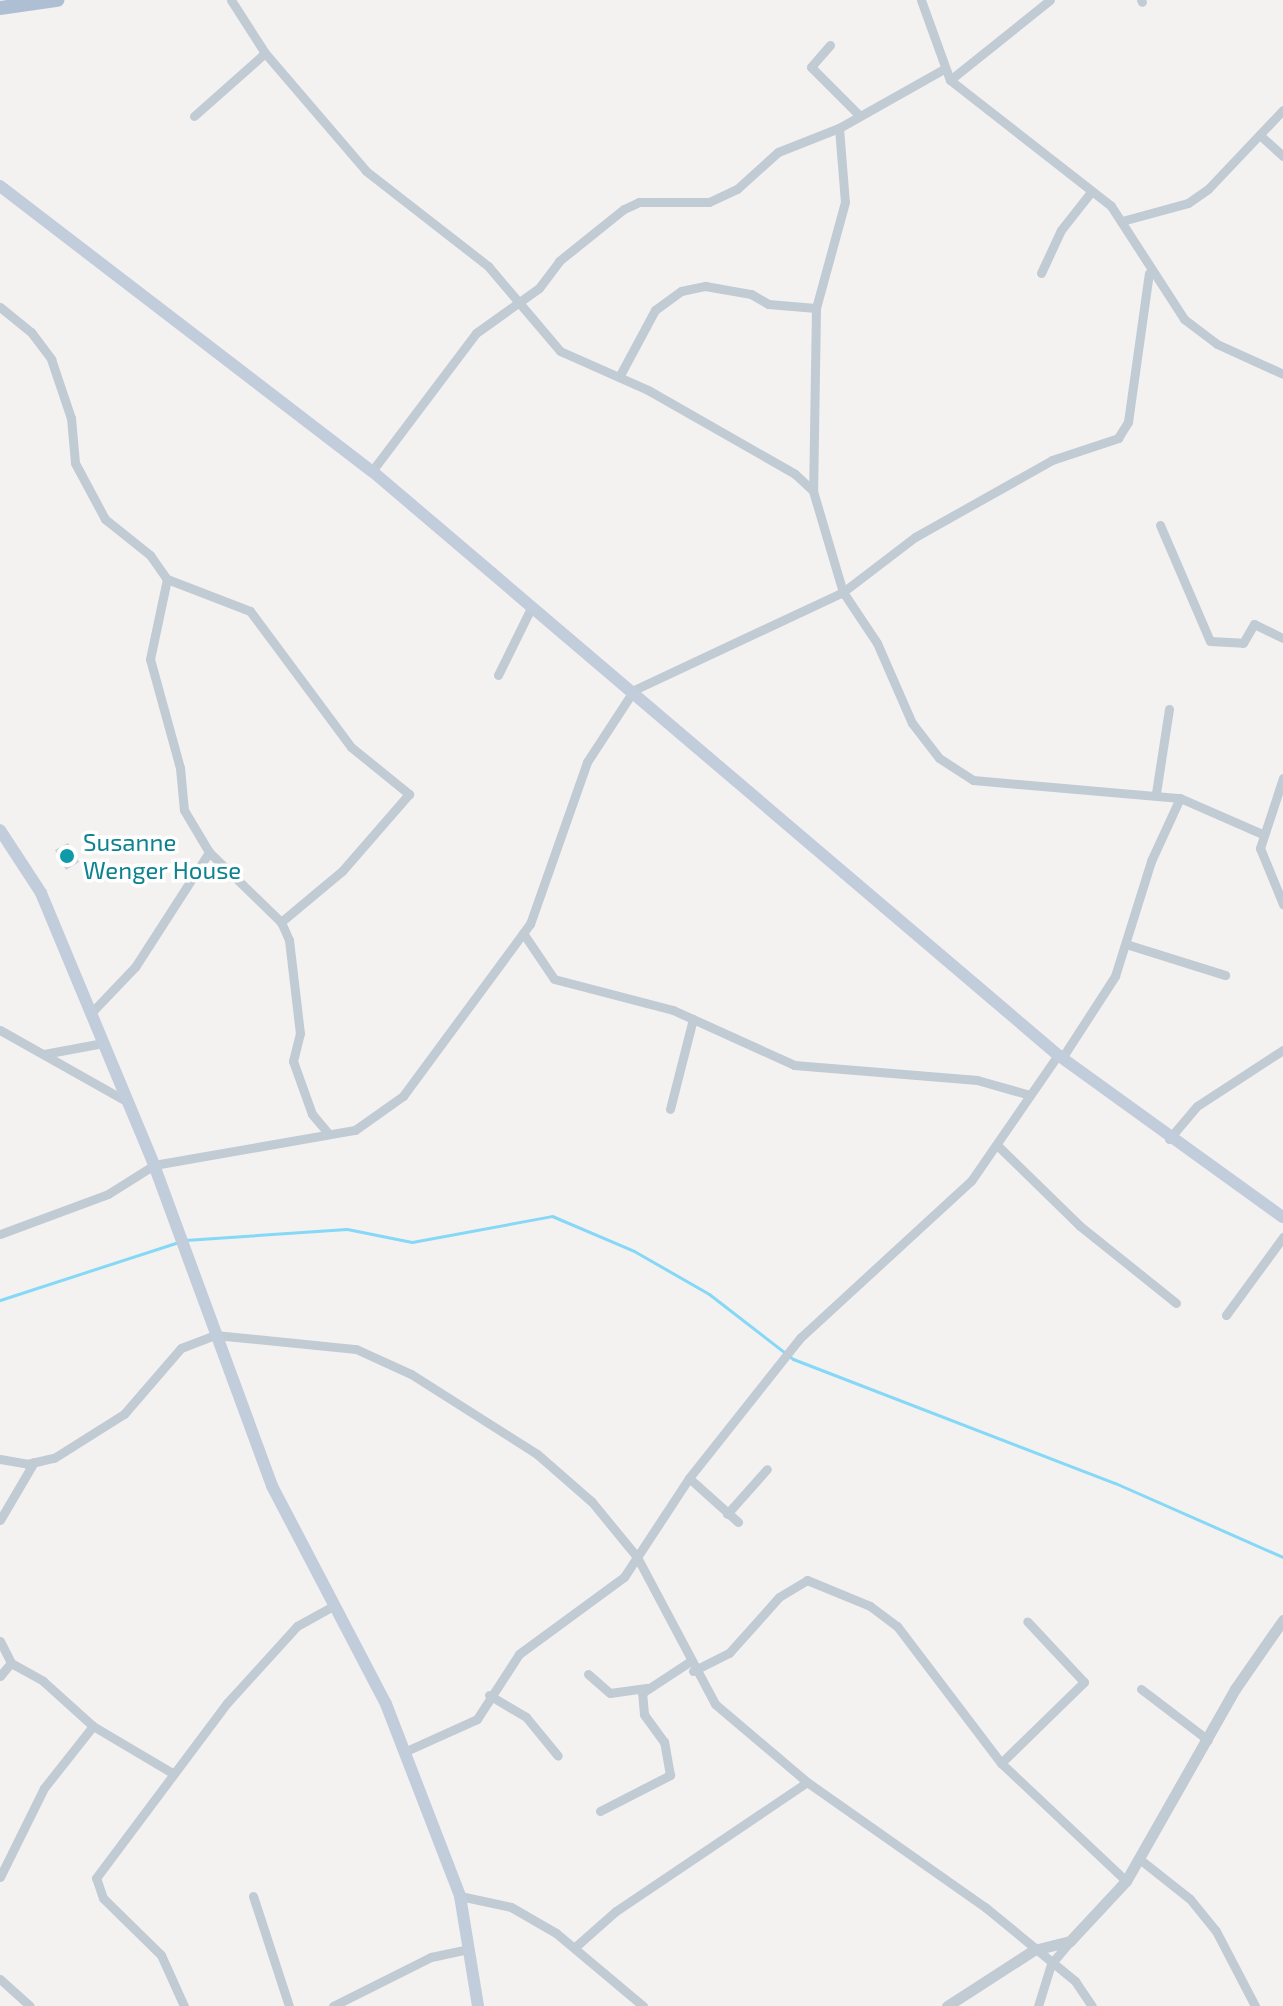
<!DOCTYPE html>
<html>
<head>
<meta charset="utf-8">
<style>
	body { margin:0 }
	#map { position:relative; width:1283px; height:2006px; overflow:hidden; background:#f4f1f1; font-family:"Exo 2",sans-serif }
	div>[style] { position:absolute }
	.stream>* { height:3px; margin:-1.5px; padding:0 1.5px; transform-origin:1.5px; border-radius:1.5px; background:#85d8f6 }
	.building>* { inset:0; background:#cdd0d6 }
	.minor>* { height:9px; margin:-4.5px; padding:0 4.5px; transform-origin:4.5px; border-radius:4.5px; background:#c1cbd4 }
	.tertiary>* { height:11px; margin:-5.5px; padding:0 5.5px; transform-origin:5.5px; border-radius:5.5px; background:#c1cbd4 }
	.secondary>* { height:12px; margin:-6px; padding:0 6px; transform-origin:6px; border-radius:6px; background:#c2cddc }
	.primary>* { height:14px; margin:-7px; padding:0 7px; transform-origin:7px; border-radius:7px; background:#afbfd3 }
	.dots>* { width:22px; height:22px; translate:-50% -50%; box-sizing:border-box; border:4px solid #fff; border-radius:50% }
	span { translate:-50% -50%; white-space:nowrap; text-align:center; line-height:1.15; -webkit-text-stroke:7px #fff; paint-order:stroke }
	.culture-label { font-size:24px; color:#0d838f }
	.left { translate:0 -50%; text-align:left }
</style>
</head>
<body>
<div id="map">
	<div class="stream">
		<div style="left:185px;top:1240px;width:162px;rotate:-3.9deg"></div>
		<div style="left:347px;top:1229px;width:66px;rotate:11.3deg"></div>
		<div style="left:412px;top:1242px;width:142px;rotate:-10.5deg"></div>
		<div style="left:552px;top:1216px;width:89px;rotate:23.1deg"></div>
		<div style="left:634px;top:1251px;width:86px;rotate:29.8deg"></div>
		<div style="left:709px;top:1294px;width:106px;rotate:37.7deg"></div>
		<div style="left:793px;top:1359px;width:345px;rotate:21.1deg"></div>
		<div style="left:1115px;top:1483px;width:184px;rotate:23.8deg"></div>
		<div style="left:0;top:1300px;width:187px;rotate:-18deg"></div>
	</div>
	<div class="building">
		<div style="clip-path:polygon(68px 843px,79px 862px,66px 870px,55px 850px)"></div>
	</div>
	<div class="minor">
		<div style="left:231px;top:0;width:63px;rotate:57.3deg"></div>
		<div style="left:265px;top:53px;width:155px;rotate:49.4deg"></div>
		<div style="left:366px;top:171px;width:155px;rotate:37.9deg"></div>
		<div style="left:488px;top:266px;width:111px;rotate:49.7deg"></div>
		<div style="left:560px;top:351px;width:96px;rotate:23.9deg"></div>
		<div style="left:648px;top:390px;width:169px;rotate:29.7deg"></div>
		<div style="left:795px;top:474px;width:25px;rotate:43deg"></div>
		<div style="left:921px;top:0;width:85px;rotate:70.1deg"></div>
		<div style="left:950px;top:80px;width:204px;rotate:38deg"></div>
		<div style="left:1111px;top:206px;width:135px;rotate:57.1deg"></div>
		<div style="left:1184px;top:319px;width:41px;rotate:37.1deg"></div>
		<div style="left:1217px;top:344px;width:72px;rotate:24.4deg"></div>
		<div style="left:1141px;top:0;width:2px;rotate:63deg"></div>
		<div style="left:830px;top:45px;width:29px;rotate:131deg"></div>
		<div style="left:811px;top:67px;width:68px;rotate:45deg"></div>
		<div style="left:950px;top:80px;width:128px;rotate:-38.7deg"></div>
		<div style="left:194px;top:116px;width:95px;rotate:-41.6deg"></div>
		<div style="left:839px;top:128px;width:74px;rotate:85.4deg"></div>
		<div style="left:845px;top:202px;width:110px;rotate:105.3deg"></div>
		<div style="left:816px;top:308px;width:183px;rotate:90.9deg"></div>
		<div style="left:813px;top:491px;width:105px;rotate:73.5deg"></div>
		<div style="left:843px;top:592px;width:61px;rotate:56.3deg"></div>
		<div style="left:877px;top:643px;width:87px;rotate:66.4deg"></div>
		<div style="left:912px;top:723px;width:44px;rotate:52.4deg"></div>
		<div style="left:939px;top:758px;width:40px;rotate:32.9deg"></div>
		<div style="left:973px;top:780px;width:208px;rotate:5deg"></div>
		<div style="left:1180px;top:798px;width:87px;rotate:23.6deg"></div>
		<div style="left:1263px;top:138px;width:27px;rotate:42deg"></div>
		<div style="left:1122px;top:221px;width:68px;rotate:-15.3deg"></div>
		<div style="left:1188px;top:203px;width:24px;rotate:-35deg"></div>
		<div style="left:1208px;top:189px;width:109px;rotate:-46.5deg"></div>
		<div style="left:1041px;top:273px;width:47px;rotate:-65.1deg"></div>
		<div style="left:1061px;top:230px;width:48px;rotate:-51.7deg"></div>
		<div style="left:0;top:307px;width:40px;rotate:39deg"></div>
		<div style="left:31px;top:332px;width:34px;rotate:53deg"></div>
		<div style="left:51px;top:359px;width:62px;rotate:71.3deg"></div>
		<div style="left:71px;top:418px;width:45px;rotate:84.9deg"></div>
		<div style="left:75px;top:463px;width:64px;rotate:61.8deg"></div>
		<div style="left:105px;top:519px;width:58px;rotate:38.7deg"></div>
		<div style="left:150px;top:555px;width:29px;rotate:55deg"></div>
		<div style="left:167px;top:579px;width:89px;rotate:21.1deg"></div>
		<div style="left:250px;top:611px;width:169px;rotate:53.4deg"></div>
		<div style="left:351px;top:747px;width:75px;rotate:39deg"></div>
		<div style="left:409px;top:794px;width:102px;rotate:131deg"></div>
		<div style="left:342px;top:871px;width:80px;rotate:140.1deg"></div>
		<div style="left:619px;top:377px;width:76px;rotate:-61.8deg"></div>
		<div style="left:655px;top:310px;width:32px;rotate:-36deg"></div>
		<div style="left:681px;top:291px;width:25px;rotate:-12deg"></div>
		<div style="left:705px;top:286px;width:47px;rotate:9.9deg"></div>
		<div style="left:751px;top:294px;width:20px;rotate:30deg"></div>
		<div style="left:768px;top:304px;width:48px;rotate:4.8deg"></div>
		<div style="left:372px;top:471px;width:173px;rotate:-53deg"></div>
		<div style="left:476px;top:333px;width:77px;rotate:-35.5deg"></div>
		<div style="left:539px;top:288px;width:34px;rotate:-53deg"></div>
		<div style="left:559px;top:261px;width:83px;rotate:-38.7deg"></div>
		<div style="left:624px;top:209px;width:17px;rotate:-25deg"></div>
		<div style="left:639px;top:202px;width:70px"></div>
		<div style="left:709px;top:202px;width:31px;rotate:-25deg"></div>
		<div style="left:737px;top:189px;width:55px;rotate:-42.1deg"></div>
		<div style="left:778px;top:152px;width:66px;rotate:-21.5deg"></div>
		<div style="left:839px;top:128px;width:118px;rotate:-29.4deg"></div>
		<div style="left:1160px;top:525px;width:126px;rotate:66.7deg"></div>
		<div style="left:1210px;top:641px;width:33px;rotate:3deg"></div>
		<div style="left:1243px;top:643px;width:22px;rotate:-60deg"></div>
		<div style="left:1254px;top:624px;width:32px;rotate:26deg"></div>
		<div style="left:167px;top:579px;width:82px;rotate:102deg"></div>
		<div style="left:150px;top:659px;width:113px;rotate:74.6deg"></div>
		<div style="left:180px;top:768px;width:42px;rotate:84.6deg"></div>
		<div style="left:184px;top:810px;width:49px;rotate:59.2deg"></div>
		<div style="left:209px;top:852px;width:100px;rotate:44.2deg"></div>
		<div style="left:281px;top:922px;width:20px;rotate:66deg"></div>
		<div style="left:289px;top:940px;width:94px;rotate:83.3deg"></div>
		<div style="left:300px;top:1033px;width:29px;rotate:104deg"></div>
		<div style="left:293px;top:1061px;width:56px;rotate:70.3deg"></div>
		<div style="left:312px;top:1114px;width:25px;rotate:50deg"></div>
		<div style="left:498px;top:675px;width:77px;rotate:-63.8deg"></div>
		<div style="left:1283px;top:778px;width:74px;rotate:108.2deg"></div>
		<div style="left:1260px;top:848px;width:61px;rotate:67.7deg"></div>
		<div style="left:1156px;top:793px;width:85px;rotate:-81.2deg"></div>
		<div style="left:523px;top:933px;width:55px;rotate:56deg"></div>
		<div style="left:554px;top:979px;width:123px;rotate:14.6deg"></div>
		<div style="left:673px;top:1010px;width:133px;rotate:24.4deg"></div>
		<div style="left:794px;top:1065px;width:184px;rotate:4.7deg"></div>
		<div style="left:977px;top:1080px;width:55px;rotate:15.8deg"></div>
		<div style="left:1126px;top:944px;width:104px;rotate:17.4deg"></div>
		<div style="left:91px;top:1013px;width:64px;rotate:-46.3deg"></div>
		<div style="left:135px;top:967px;width:137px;rotate:-57.2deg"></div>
		<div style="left:0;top:1030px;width:147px;rotate:29.4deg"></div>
		<div style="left:44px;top:1054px;width:60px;rotate:-10.6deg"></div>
		<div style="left:1062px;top:1058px;width:98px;rotate:-57.1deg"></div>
		<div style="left:1115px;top:976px;width:121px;rotate:-72.6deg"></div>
		<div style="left:1151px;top:861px;width:69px;rotate:-65.3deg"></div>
		<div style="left:670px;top:1109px;width:93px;rotate:-75.7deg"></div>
		<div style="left:1169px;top:1139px;width:43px;rotate:-49.7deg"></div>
		<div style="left:1197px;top:1106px;width:103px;rotate:-33.1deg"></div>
		<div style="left:997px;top:1145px;width:116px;rotate:44.3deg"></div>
		<div style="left:1080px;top:1226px;width:123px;rotate:38.7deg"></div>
		<div style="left:0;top:1234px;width:115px;rotate:-20.3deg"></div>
		<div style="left:108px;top:1194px;width:54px;rotate:-32.2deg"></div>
		<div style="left:154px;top:1165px;width:204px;rotate:-9.9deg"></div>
		<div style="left:355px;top:1130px;width:59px;rotate:-35.3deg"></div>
		<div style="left:403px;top:1096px;width:214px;rotate:-53.6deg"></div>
		<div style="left:530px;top:924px;width:172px;rotate:-70.6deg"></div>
		<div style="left:587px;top:762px;width:86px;rotate:-56.9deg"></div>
		<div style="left:634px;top:690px;width:231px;rotate:-25.1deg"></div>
		<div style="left:843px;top:592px;width:91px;rotate:-37.4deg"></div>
		<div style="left:915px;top:537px;width:157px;rotate:-29.3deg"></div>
		<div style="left:1052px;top:460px;width:70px;rotate:-18.4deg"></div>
		<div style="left:1118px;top:438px;width:19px;rotate:-58deg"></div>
		<div style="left:1128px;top:422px;width:150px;rotate:-82deg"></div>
		<div style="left:1226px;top:1315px;width:97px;rotate:-53.8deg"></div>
		<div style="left:0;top:1459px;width:27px;rotate:10deg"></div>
		<div style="left:27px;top:1464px;width:28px;rotate:-13deg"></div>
		<div style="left:54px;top:1458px;width:83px;rotate:-32.2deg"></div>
		<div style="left:124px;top:1414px;width:87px;rotate:-49.2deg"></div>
		<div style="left:181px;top:1348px;width:36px;rotate:-21deg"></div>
		<div style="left:215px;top:1335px;width:142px;rotate:5.7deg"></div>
		<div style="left:356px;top:1349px;width:60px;rotate:24.4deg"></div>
		<div style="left:411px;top:1374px;width:149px;rotate:32.4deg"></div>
		<div style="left:537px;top:1454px;width:73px;rotate:41.1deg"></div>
		<div style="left:592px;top:1502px;width:71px;rotate:50.7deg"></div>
		<div style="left:637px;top:1557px;width:166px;rotate:62deg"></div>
		<div style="left:715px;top:1704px;width:121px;rotate:40.3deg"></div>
		<div style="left:807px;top:1782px;width:218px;rotate:35.1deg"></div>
		<div style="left:985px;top:1907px;width:117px;rotate:39.4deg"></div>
		<div style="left:1075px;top:1981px;width:30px;rotate:56deg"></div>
		<div style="left:689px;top:1478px;width:66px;rotate:41.9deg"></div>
		<div style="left:727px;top:1514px;width:60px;rotate:-48.4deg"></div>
		<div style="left:0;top:1520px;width:67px;rotate:-59.6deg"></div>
		<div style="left:0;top:1641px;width:25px;rotate:63deg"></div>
		<div style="left:11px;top:1663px;width:37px;rotate:29deg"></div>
		<div style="left:43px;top:1681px;width:67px;rotate:42deg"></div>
		<div style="left:93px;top:1726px;width:92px;rotate:30.7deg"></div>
		<div style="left:693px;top:1671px;width:40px;rotate:-26.6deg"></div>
		<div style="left:729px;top:1653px;width:75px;rotate:-48.2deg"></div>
		<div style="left:779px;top:1597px;width:33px;rotate:-31deg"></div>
		<div style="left:807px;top:1580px;width:68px;rotate:22.4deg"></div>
		<div style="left:870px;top:1606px;width:34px;rotate:37deg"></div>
		<div style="left:897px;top:1626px;width:172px;rotate:52.8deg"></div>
		<div style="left:1001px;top:1763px;width:172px;rotate:43.3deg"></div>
		<div style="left:588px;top:1674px;width:29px;rotate:41deg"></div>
		<div style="left:610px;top:1693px;width:37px;rotate:-8deg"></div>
		<div style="left:0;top:1676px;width:17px;rotate:-50deg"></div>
		<div style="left:1141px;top:1689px;width:84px;rotate:37.3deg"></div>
		<div style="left:489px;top:1695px;width:43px;rotate:30.7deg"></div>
		<div style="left:526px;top:1717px;width:50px;rotate:50.6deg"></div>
		<div style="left:404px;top:1752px;width:80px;rotate:-24.3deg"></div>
		<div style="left:477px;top:1719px;width:77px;rotate:-57.1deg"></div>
		<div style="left:519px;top:1654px;width:130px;rotate:-36.3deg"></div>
		<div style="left:624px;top:1577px;width:118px;rotate:-56.7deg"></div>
		<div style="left:689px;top:1478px;width:179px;rotate:-51.6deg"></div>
		<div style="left:800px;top:1338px;width:232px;rotate:-42.6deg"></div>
		<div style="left:971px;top:1181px;width:153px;rotate:-55.4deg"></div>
		<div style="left:1001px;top:1763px;width:116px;rotate:-44.3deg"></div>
		<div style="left:1084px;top:1682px;width:83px;rotate:-133.1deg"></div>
		<div style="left:600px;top:1811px;width:79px;rotate:-27.2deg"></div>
		<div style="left:670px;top:1775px;width:34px;rotate:-100deg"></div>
		<div style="left:664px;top:1742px;width:34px;rotate:-126deg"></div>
		<div style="left:644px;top:1714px;width:21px;rotate:-95deg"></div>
		<div style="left:642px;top:1693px;width:56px;rotate:-33.4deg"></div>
		<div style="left:1142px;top:1861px;width:61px;rotate:38.4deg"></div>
		<div style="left:1190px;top:1899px;width:41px;rotate:50.9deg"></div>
		<div style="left:1216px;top:1931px;width:85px;rotate:62.5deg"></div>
		<div style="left:0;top:1877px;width:99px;rotate:-63.7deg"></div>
		<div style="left:44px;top:1788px;width:79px;rotate:-51.7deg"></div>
		<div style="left:253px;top:1896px;width:116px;rotate:71.9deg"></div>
		<div style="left:460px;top:1896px;width:52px;rotate:12.2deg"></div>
		<div style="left:511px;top:1907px;width:52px;rotate:30deg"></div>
		<div style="left:556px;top:1933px;width:114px;rotate:40deg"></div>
		<div style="left:574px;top:1948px;width:56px;rotate:-41.4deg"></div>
		<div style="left:616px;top:1911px;width:230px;rotate:-34deg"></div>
		<div style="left:0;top:1979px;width:40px;rotate:42deg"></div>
		<div style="left:184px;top:2006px;width:56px;rotate:-114.3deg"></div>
		<div style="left:161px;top:1955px;width:81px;rotate:-135.5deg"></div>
		<div style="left:103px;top:1898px;width:21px;rotate:-109deg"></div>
		<div style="left:96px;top:1878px;width:219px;rotate:-53.2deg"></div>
		<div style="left:227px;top:1703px;width:104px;rotate:-47.7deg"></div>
		<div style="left:297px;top:1626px;width:39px;rotate:-29deg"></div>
		<div style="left:333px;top:2006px;width:110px;rotate:-26.6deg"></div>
		<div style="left:431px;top:1957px;width:39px;rotate:-12deg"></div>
		<div style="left:1038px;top:2006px;width:44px;rotate:-72.8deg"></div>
		<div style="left:1051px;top:1964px;width:30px;rotate:-50deg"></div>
	</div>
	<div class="tertiary">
		<div style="left:947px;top:2006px;width:103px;rotate:-32.8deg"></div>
		<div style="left:1034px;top:1950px;width:37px;rotate:-14deg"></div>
		<div style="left:1070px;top:1941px;width:82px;rotate:-47deg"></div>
		<div style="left:1126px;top:1881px;width:221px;rotate:-60.4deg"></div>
		<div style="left:1235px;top:1689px;width:84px;rotate:-55.2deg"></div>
	</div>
	<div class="secondary">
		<div style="left:0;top:186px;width:469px;rotate:37.5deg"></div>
		<div style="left:372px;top:471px;width:901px;rotate:40.41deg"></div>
		<div style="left:1058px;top:1055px;width:277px;rotate:35.8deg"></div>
		<div style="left:0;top:830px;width:75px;rotate:56.9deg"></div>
		<div style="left:41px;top:893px;width:295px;rotate:67.4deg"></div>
		<div style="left:154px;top:1165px;width:342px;rotate:69.8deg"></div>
		<div style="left:272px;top:1486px;width:246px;rotate:62.4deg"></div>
		<div style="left:386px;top:1704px;width:206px;rotate:68.9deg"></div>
		<div style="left:460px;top:1896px;width:111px;rotate:80.7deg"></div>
	</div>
	<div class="primary">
		<div style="left:0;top:8px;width:58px;rotate:-8deg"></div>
	</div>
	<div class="dots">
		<div style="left:67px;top:856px;background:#0f9aa8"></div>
	</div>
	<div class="culture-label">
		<span class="left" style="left:83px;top:856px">Susanne<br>Wenger House</span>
	</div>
</div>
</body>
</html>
